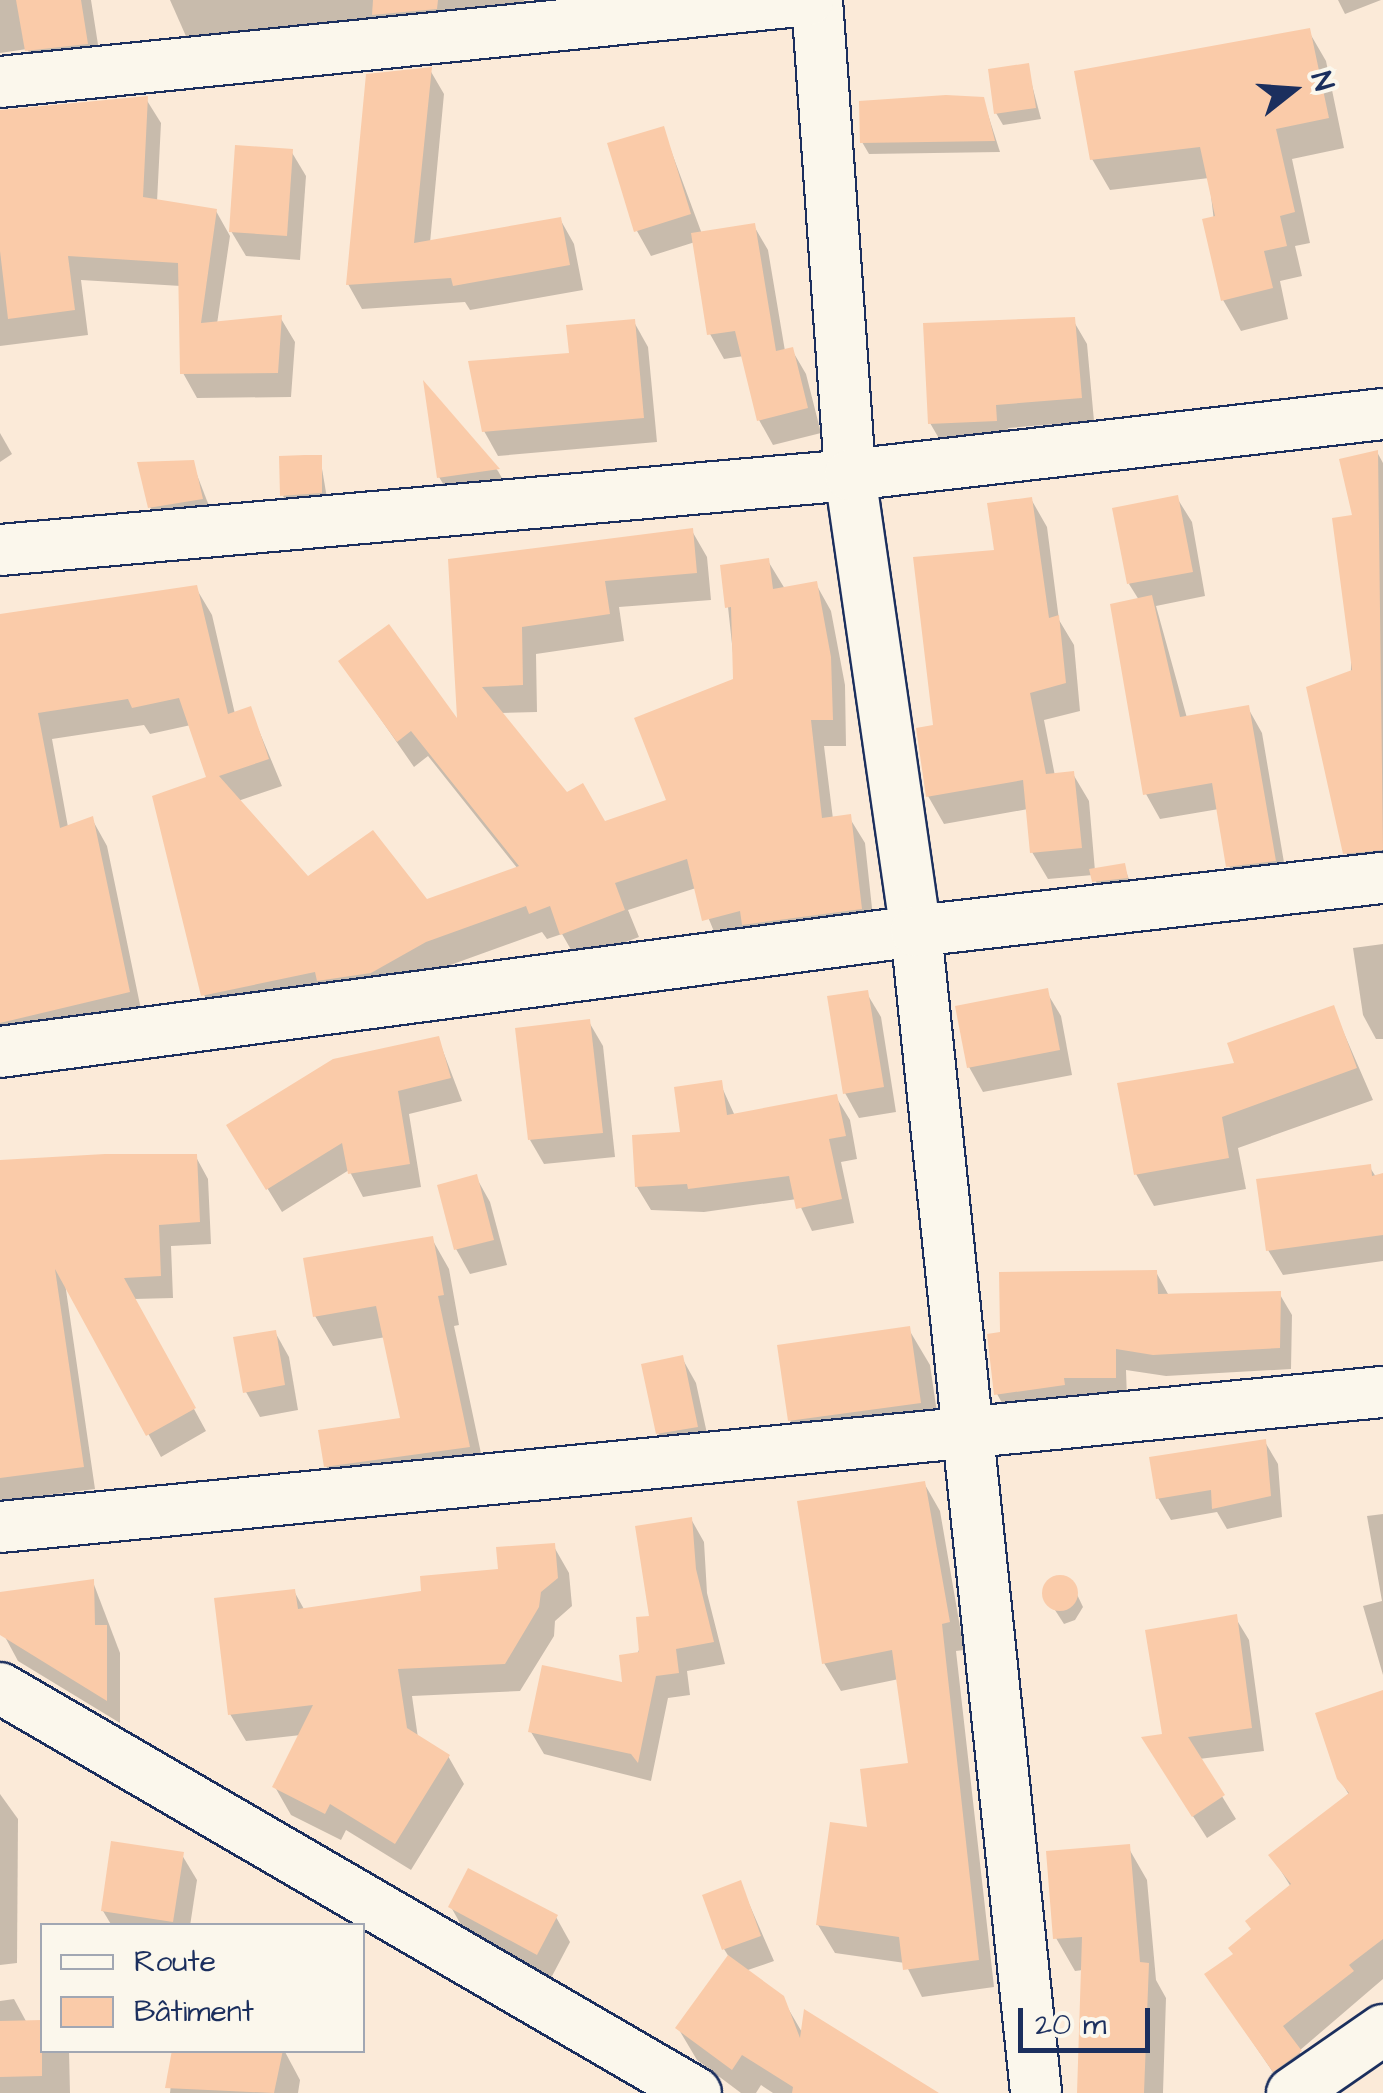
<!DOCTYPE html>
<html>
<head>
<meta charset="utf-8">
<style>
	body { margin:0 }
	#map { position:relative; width:1383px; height:2093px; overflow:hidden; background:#fbead8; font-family:"Architects Daughter",sans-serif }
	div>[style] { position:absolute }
	.shadow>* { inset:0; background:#0003 }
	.building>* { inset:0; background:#facba9 }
	.round { border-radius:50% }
	.roads { filter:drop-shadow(2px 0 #1b2f5e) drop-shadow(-2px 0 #1b2f5e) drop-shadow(0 2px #1b2f5e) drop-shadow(0 -2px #1b2f5e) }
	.minor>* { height:50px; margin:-25px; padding:0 25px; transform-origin:25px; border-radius:25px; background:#fbf7ec }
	span { translate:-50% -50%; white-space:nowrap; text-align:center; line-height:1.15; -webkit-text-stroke:8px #fbf7ec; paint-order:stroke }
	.legend { position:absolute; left:40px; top:1923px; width:325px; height:130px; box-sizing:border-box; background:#fbf7ec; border:2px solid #a1a7b3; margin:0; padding:12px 18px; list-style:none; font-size:30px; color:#1b2f5e }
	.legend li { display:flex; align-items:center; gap:20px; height:50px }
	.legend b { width:50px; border:2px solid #a1a7b3 }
	.north { position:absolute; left:1243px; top:40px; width:100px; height:100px; -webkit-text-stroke:8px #fbf7ec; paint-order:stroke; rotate:73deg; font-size:28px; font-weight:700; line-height:40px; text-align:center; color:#1b2f5e }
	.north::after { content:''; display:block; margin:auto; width:35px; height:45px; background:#1b2f5e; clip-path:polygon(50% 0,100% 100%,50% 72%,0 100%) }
	.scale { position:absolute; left:1018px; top:2008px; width:132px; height:45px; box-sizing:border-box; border:5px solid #1b2f5e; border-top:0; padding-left:12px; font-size:30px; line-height:35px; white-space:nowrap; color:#1b2f5e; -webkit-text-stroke:8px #fbf7ec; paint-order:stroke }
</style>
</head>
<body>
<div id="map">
	<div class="shadow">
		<div style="clip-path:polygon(0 0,91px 0,102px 70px,43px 76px,27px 49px,0 53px)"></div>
		<div style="clip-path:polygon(170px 0,524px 0,525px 32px,189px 43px)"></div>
		<div style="clip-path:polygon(1338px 0,1381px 0,1345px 14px)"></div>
		<div style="clip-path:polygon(1308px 30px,1326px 61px,1344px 148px,1292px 159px,1310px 243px,1295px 246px,1302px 276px,1280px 281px,1288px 319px,1241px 331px,1223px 300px,1209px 178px,1110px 190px,1092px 159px)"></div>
		<div style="clip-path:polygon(1027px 66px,1041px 119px,1003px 125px,996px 113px)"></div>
		<div style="clip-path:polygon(430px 70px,444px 94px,430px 243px,560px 219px,574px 244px,583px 290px,470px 310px,465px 302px,362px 309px,348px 284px)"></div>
		<div style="clip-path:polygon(146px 99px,161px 123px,157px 202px,216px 211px,230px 236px,217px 324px,280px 317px,295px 342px,291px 397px,197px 398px,183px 373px,181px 286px,81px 280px,88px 335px,0 346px,0 112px)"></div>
		<div style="clip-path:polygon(983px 99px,1000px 152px,869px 154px,862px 142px)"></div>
		<div style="clip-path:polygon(663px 129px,702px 234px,754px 226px,768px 250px,785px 351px,792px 350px,806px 374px,821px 433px,773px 445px,759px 420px,744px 356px,724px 359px,710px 334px,695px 242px,651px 256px,637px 231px)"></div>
		<div style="clip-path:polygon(291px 151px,306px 176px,300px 260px,246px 256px,231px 231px)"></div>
		<div style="clip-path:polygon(1073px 320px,1087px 344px,1094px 421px,1008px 428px,1009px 444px,944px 447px,930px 423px)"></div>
		<div style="clip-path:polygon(634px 322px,648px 347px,657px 442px,498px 456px,484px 431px,572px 355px)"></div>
		<div style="clip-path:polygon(427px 388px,498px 471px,511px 494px,454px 502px,439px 477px)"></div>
		<div style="clip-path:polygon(0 433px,12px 454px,0 462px)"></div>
		<div style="clip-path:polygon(1377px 452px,1383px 463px,1383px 874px,1360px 877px,1346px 853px,1355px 517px)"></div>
		<div style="clip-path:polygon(320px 457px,328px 504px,290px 507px,283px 496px)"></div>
		<div style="clip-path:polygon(192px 462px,216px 524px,165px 532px,150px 507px)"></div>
		<div style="clip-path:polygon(1177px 498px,1192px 522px,1205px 596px,1156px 606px,1187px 718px,1248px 708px,1262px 733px,1288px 886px,1243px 891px,1229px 866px,1219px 809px,1160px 819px,1146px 794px,1139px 600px,1129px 584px)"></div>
		<div style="clip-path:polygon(1031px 499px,1047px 527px,1059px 620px,1074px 645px,1080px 711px,1044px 720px,1055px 776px,1073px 774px,1089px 801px,1095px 871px,1124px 866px,1133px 890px,1101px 893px,1093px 875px,1048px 879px,1032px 852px,1028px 809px,944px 824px,928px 796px,936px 727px,997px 553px)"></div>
		<div style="clip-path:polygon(692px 531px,707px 557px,711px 600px,619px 607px,624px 641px,536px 654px,537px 712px,500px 713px,566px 796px,604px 824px,669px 802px,736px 681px,728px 607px,768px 561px,785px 589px,816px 584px,831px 611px,845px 685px,846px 746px,824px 746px,833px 819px,849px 817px,865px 843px,875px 936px,720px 946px,696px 888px,628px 910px,639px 937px,577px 960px,562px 934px,547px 939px,542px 932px,442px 968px,387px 999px,219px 1022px,204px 995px,155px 798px,209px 779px,191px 725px,150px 734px,144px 725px,52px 739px,68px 827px,92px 819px,107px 846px,143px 1019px,0 1052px,0 624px,196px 588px,212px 615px,235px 714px,250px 709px,282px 786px,238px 801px,308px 879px,426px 902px,518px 869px,428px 756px,414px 767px,341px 662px,460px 726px,451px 561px)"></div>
		<div style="clip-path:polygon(1383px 944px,1383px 1039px,1376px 1039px,1363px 1015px,1353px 948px)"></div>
		<div style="clip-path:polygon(1046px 991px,1061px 1016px,1072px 1075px,983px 1092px,969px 1067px)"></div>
		<div style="clip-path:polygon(866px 992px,881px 1017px,896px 1112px,859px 1118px,845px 1093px)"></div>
		<div style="clip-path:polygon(1333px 1008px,1373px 1100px,1238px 1148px,1246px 1189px,1154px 1206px,1136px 1174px,1238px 1065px)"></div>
		<div style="clip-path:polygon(589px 1022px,603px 1046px,615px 1157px,544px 1164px,530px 1140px)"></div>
		<div style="clip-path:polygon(438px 1038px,462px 1101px,409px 1114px,421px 1187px,363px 1197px,349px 1170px,282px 1212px,243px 1149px)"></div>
		<div style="clip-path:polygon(720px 1083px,735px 1116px,836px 1097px,850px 1120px,857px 1159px,841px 1162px,854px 1223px,812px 1231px,797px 1199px,704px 1212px,651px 1210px,637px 1187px)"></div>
		<div style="clip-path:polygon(196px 1157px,208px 1179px,211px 1244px,171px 1246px,173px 1298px,134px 1299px,206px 1431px,161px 1457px,65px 1283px,95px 1489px,40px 1496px,45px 1512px,0 1524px,0 1164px)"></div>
		<div style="clip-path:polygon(1369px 1166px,1376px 1177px,1383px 1175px,1383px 1261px,1283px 1275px,1268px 1250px)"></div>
		<div style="clip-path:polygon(476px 1177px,490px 1202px,507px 1265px,470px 1274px,456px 1249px)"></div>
		<div style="clip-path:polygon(432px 1239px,449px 1269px,459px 1325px,454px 1326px,486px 1477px,344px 1496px,326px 1466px,403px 1421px,386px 1337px,333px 1346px,315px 1316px)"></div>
		<div style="clip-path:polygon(1156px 1272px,1168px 1294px,1279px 1293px,1292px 1315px,1291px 1369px,1166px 1376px,1126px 1370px,1127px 1399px,1009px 1415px,997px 1394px,1003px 1334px)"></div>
		<div style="clip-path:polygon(908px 1328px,930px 1365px,941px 1440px,811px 1457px,790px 1420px)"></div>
		<div style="clip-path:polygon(275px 1332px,289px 1357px,298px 1410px,260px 1417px,246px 1392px)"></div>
		<div style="clip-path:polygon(682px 1358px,696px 1383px,711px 1452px,673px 1458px,658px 1433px)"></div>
		<div style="clip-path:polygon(1265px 1442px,1278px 1464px,1282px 1517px,1227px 1529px,1217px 1512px,1171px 1520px,1158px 1498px)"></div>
		<div style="clip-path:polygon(924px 1483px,940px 1511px,964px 1650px,956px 1651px,994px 1987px,922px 1997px,905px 1963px,835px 1953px,818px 1925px,911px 1765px,899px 1679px,841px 1691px,824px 1663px)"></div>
		<div style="clip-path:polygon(1383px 1514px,1383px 1675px,1363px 1606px,1382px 1601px,1367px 1516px)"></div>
		<div style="clip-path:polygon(691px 1519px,704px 1542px,707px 1593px,725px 1664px,687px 1671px,690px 1695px,668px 1698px,651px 1781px,544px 1754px,531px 1732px,625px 1685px)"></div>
		<div style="clip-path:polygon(553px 1545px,569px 1573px,572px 1606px,555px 1621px,554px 1636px,520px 1691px,412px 1696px,418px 1738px,448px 1756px,464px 1784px,411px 1870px,346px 1830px,341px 1840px,291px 1815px,275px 1787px,301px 1735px,246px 1741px,230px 1714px,294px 1591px,305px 1611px,424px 1593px,500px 1572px)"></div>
		<div style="clip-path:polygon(1059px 1577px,1073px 1586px,1083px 1607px,1075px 1620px,1064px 1624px,1044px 1593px)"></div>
		<div style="clip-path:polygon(93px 1582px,120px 1653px,120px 1723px,18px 1661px,4px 1635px,0 1594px)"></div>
		<div style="clip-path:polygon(1235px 1617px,1249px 1640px,1264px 1751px,1199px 1759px,1236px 1819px,1207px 1838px,1157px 1760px)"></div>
		<div style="clip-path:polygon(1383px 1693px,1383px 1979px,1299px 2051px,1315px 2079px,1287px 2093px,1207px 1975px,1235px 1955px,1291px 1887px,1271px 1855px,1349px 1795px,1339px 1778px)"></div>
		<div style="clip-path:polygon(0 1794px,18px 1819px,17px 1963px,0 1965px)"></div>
		<div style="clip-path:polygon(1128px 1847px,1147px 1880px,1156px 1980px,1166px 1998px,1163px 2093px,1079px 2093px,1083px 1970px,1075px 1971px,1056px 1938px)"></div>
		<div style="clip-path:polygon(182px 1855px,197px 1880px,190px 1926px,112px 1926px,103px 1911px)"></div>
		<div style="clip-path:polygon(740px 1883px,774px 1961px,745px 1971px,782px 1998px,803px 2034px,934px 2093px,773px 2093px,761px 2085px,756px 2093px,741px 2093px,697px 2060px,678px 2028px,729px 1957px,724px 1949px)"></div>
		<div style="clip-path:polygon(451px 1907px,556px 1917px,570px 1942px,551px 1978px,465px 1932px)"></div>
		<div style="clip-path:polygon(14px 1999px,27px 2023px,42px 2023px,42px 2050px,69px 2050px,70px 2093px,0 2093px,0 2001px)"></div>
		<div style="clip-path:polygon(175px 2050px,284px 2050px,300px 2080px,298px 2093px,170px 2093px)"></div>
	</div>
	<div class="building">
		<div style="clip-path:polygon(16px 0,81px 0,88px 44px,25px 51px)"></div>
		<div style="clip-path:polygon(373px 0,438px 0,437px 9px,372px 15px)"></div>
		<div style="clip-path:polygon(1310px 28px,1329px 118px,1276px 129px,1295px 212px,1280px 216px,1287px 246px,1264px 251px,1273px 288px,1221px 301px,1202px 219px,1215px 216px,1200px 147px,1090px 160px,1074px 71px)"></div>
		<div style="clip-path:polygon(1029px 63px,1036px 108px,994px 114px,988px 69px)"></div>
		<div style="clip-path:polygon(432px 67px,414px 243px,561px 217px,570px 265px,453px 286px,451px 278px,346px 285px,366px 74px)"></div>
		<div style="clip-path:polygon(946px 95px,984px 97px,995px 141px,860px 143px,859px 101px)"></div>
		<div style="clip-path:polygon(148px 96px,143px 197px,217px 209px,201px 323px,282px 315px,278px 373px,180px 374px,178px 263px,68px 256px,75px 310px,8px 319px,0 251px,0 110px)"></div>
		<div style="clip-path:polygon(664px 126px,691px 214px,634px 232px,607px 143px)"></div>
		<div style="clip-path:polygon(235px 145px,293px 149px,287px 236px,229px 232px)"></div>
		<div style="clip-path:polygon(755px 223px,776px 351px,793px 347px,808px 408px,757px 421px,735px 331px,707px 335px,691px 233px)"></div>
		<div style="clip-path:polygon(1075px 317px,1082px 398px,996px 405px,997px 421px,928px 424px,923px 323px)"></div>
		<div style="clip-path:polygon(635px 319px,644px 418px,482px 432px,468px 361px,569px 353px,566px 325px)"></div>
		<div style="clip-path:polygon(423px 380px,500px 469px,437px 478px)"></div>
		<div style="clip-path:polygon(1378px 450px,1383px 850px,1343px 854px,1306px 687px,1352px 670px,1332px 518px,1352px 515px,1339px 459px)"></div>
		<div style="clip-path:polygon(305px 455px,322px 455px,322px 493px,280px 496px,279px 456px)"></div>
		<div style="clip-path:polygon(194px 460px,203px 499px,148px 508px,137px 462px)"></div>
		<div style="clip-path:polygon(1178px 495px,1193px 572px,1127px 584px,1112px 508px)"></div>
		<div style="clip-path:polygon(1032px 497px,1049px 618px,1059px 615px,1066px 683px,1030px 693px,1046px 774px,1074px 771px,1082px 848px,1030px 853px,1023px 780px,926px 797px,916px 728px,933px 725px,913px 557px,994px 550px,987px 503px)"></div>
		<div style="clip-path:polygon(693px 528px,697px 573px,605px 581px,610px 614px,522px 627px,523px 685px,482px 687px,567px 792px,583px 783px,605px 821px,666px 800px,634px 718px,733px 679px,731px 607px,725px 608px,720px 565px,769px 558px,773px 589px,817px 581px,831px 657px,833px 720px,811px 720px,822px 818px,851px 814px,862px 909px,742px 925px,740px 911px,702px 921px,687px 859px,615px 883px,625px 910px,560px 935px,550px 906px,529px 914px,526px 906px,426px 942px,371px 973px,317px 981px,315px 972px,201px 996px,152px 796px,206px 777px,179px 698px,132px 708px,128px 699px,38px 713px,60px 828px,93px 816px,130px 992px,0 1023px,0 614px,197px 585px,228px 714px,251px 706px,269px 759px,219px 776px,308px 876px,373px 830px,427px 899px,519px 866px,411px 731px,397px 742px,338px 661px,389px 624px,457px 718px,448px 559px)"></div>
		<div style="clip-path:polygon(1152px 595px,1180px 717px,1249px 705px,1276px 861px,1226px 867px,1212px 783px,1143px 795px,1110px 604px)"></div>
		<div style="clip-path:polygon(1125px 863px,1128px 878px,1092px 882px,1089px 869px)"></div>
		<div style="clip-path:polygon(1048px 988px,1060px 1050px,967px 1068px,955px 1006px)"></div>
		<div style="clip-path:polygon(868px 990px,884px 1087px,843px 1094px,827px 996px)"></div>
		<div style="clip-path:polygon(1334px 1005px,1357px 1068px,1222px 1117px,1229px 1158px,1134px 1175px,1117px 1083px,1234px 1063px,1227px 1043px)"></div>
		<div style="clip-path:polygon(590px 1019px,603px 1133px,528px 1140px,515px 1028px)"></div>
		<div style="clip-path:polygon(439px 1036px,451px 1078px,398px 1091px,410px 1164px,348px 1174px,342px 1143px,266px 1190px,226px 1125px,333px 1059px)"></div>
		<div style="clip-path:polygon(722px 1080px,727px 1115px,837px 1094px,846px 1136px,829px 1139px,842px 1199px,796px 1209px,789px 1176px,688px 1189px,687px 1184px,635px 1187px,632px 1135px,680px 1132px,674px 1087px)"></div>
		<div style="clip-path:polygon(105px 1154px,197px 1154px,200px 1222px,159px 1225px,161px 1276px,124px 1278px,196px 1408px,146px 1436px,55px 1269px,84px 1467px,0 1478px,0 1160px)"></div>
		<div style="clip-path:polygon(1371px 1164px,1372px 1176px,1383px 1173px,1383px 1235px,1266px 1251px,1256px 1179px)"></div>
		<div style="clip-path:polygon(477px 1174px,494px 1240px,454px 1250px,437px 1185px)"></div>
		<div style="clip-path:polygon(433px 1236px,444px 1295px,438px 1296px,470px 1447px,324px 1467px,318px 1430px,400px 1418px,376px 1306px,313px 1317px,303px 1258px)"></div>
		<div style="clip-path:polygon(1157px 1270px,1158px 1294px,1281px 1291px,1280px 1348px,1153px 1355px,1116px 1349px,1116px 1378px,1064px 1378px,1065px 1385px,994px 1395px,987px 1334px,1000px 1332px,999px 1272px)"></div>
		<div style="clip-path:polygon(910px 1326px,921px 1403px,788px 1421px,777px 1345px)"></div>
		<div style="clip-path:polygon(276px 1330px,285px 1385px,243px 1393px,233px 1337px)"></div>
		<div style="clip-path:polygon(683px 1355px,698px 1427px,656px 1434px,641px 1364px)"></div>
		<div style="clip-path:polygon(1266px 1439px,1271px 1496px,1212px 1509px,1211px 1490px,1156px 1499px,1149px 1457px)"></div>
		<div style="clip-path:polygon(925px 1481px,950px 1622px,942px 1624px,979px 1960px,903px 1970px,899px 1937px,816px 1925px,830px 1822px,867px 1827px,860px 1769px,908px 1763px,892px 1650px,822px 1664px,797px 1501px)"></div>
		<div style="clip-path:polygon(692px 1517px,696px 1569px,714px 1642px,676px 1649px,679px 1673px,656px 1676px,638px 1763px,631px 1754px,528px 1732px,542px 1665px,622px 1682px,619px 1655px,639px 1652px,636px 1617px,649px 1616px,635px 1526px)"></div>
		<div style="clip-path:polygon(555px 1543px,558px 1578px,541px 1592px,539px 1607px,505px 1664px,398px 1669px,407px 1728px,450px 1755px,395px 1844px,330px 1804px,325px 1814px,272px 1787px,313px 1705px,228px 1715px,214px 1598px,295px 1589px,298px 1609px,421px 1591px,420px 1576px,498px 1569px,496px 1547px)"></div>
		<div class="round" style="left:1042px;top:1575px;width:36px;height:36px"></div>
		<div style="clip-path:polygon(94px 1579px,95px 1625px,107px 1625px,107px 1701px,0 1635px,0 1592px)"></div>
		<div style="clip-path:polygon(1237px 1614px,1252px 1728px,1188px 1737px,1225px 1795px,1192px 1817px,1141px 1737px,1162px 1734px,1145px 1630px)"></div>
		<div style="clip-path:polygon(1383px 1690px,1383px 1939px,1349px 1965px,1354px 1971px,1283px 2026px,1302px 2051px,1273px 2072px,1204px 1974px,1233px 1954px,1228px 1948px,1251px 1929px,1245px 1921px,1291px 1884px,1268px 1855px,1349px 1793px,1337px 1779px,1315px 1713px)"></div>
		<div style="clip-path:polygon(111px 1841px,184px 1852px,173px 1922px,101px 1911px)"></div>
		<div style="clip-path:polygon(1130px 1844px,1140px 1962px,1149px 1963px,1144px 2093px,1077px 2093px,1082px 1937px,1053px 1939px,1046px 1851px)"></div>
		<div style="clip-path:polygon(468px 1868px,558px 1915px,537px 1955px,448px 1907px)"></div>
		<div style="clip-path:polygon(741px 1880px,761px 1936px,722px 1950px,702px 1895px)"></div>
		<div style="clip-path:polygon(728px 1955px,784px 1996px,800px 2038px,804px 2009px,939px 2093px,792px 2093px,793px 2087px,742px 2055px,732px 2070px,675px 2028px)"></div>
		<div style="clip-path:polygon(42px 2020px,42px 2076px,0 2077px,0 2021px)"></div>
		<div style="clip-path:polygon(172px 2050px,283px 2050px,274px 2093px,165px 2088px)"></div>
	</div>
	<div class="roads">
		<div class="minor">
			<div style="left:817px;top:0;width:476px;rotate:86deg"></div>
			<div style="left:850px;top:475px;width:461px;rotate:81.8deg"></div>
			<div style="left:916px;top:931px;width:1168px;rotate:84.1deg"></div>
			<div style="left:0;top:82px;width:812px;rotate:-5.79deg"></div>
			<div style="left:0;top:550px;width:853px;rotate:-5.04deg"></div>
			<div style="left:850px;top:475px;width:536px;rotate:-6.53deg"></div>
			<div style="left:0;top:1052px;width:924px;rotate:-7.52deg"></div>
			<div style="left:916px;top:931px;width:470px;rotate:-6.5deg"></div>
			<div style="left:0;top:1527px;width:1390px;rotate:-5.58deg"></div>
			<div style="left:0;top:1688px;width:805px;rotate:30.19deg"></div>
			<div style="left:1292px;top:2093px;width:111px;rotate:-34.7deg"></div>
		</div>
	</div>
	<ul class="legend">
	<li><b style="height:12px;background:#fbf7ec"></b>Route</li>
	<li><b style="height:28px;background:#facba9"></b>Bâtiment</li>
	</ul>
	<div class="north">N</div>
	<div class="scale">20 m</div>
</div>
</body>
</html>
